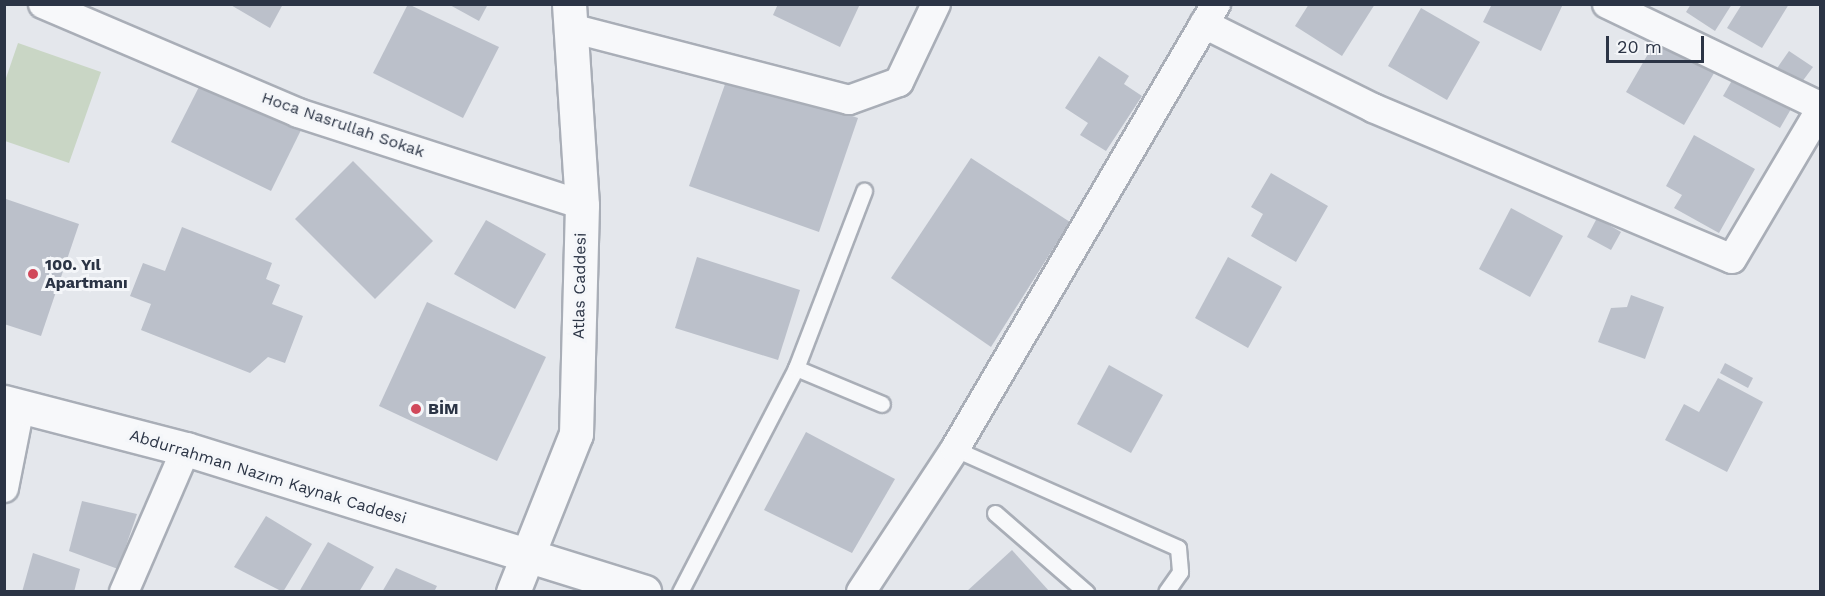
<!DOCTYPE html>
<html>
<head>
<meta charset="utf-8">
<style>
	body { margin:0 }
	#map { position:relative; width:1825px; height:596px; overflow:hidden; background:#e4e7ec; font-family:"Work Sans",sans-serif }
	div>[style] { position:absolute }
	.green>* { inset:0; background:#c9d6c5 }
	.building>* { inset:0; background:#bbc0ca }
	.roads { filter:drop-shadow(2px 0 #a9aeb7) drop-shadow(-2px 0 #a9aeb7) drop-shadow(0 2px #a9aeb7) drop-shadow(0 -2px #a9aeb7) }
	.service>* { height:15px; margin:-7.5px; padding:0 7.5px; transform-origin:7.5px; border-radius:7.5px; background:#f7f8fa }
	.minor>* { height:28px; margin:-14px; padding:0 14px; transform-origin:14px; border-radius:14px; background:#f7f8fa }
	.tertiary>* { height:33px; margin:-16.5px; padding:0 16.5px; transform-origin:16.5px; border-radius:16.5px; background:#f7f8fa }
	.dots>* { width:16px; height:16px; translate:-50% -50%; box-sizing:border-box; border:3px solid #f4f6f9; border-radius:50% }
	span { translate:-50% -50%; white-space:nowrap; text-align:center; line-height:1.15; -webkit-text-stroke:6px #f4f6f9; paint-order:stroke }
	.street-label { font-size:16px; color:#2b3445 }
	.poi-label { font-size:16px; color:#2b3445; font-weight:700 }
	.left { translate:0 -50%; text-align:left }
	.frame { position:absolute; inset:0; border:6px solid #2b3445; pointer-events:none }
	.scale { position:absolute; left:1606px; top:36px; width:98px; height:27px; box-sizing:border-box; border:3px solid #2b3445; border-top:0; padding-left:8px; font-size:18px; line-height:21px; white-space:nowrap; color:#2b3445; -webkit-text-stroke:4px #f4f6f9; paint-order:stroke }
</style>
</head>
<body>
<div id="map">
	<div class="green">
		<div style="clip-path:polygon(18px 43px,101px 72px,69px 163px,5px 141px,5px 81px)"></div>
	</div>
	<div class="building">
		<div style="clip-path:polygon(229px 4px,283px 4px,270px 28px)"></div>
		<div style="clip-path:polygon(408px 4px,499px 47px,463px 118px,373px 73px)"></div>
		<div style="clip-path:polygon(448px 4px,488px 4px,479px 21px)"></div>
		<div style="clip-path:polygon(778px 4px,860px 4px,840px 47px,773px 15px)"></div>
		<div style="clip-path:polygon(1309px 4px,1375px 4px,1342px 56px,1295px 26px)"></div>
		<div style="clip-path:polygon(1492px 4px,1563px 4px,1541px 51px,1483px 22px)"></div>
		<div style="clip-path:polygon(1691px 4px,1732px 4px,1715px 31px,1686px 12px)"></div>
		<div style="clip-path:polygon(1742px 4px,1789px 4px,1762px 48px,1727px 28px)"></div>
		<div style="clip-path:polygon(1421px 8px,1480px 42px,1447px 100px,1388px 66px)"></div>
		<div style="clip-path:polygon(1659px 35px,1717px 68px,1684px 125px,1626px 92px)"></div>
		<div style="clip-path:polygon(1789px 51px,1813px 67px,1796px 90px,1773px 74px)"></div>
		<div style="clip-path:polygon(1099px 56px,1129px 76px,1124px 84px,1142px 96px,1106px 151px,1080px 135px,1088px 123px,1065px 108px)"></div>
		<div style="clip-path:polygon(729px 73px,858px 118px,819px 232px,689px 186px)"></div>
		<div style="clip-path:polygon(204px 77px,303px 126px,271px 191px,171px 142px)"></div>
		<div style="clip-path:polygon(1734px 77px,1791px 109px,1780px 128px,1723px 96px)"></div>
		<div style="clip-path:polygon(1694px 135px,1755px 169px,1719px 233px,1674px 208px,1682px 195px,1666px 186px)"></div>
		<div style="clip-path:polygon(971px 158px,1070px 222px,991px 347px,891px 278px)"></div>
		<div style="clip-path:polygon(353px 161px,433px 241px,375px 299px,295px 219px)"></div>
		<div style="clip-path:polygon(1271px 173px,1328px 206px,1296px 262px,1251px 236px,1263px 214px,1251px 207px)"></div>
		<div style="clip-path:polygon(6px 199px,79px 224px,41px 336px,4px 324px)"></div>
		<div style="clip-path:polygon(1511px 208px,1563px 236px,1530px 297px,1479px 269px)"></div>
		<div style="clip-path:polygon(1597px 218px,1621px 232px,1611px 250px,1587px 237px)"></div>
		<div style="clip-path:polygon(486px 220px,546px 254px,515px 309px,454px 274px)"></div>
		<div style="clip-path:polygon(182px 227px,272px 263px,266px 279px,280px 285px,272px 304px,303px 316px,285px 363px,268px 357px,250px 373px,141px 330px,151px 304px,130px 296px,143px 263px,165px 271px)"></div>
		<div style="clip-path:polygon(697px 257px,800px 290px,778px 360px,675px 328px)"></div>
		<div style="clip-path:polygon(1228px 257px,1282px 287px,1248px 348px,1195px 318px)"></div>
		<div style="clip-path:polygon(1631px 295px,1664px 307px,1645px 359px,1598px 342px,1611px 308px,1627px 307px)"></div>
		<div style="clip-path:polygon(427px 302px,546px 357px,497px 461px,379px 406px)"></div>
		<div style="clip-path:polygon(1725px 363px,1753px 378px,1748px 388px,1720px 373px)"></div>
		<div style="clip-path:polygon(1109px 365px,1163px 395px,1131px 453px,1077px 424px)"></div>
		<div style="clip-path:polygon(1718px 378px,1763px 402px,1727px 472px,1665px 440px,1684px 404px,1699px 412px)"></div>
		<div style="clip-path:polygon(806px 432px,895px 479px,852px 553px,764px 510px)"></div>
		<div style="clip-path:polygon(82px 501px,137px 514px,118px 569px,69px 551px)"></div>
		<div style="clip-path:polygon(266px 516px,312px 544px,283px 592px,234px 567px)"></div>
		<div style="clip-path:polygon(328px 542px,374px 567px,359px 592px,299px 592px)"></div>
		<div style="clip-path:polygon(1012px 550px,1050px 592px,966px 592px)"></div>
		<div style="clip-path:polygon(33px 553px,80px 569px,74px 592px,22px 592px)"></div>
		<div style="clip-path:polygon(396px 568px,437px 586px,434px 592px,382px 592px)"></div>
	</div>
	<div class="roads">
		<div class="service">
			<div style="left:796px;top:368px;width:93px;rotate:22.7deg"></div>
			<div style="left:955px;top:449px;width:244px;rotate:23.9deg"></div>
			<div style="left:1178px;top:548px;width:24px;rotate:85deg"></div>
			<div style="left:1180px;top:572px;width:24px;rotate:125deg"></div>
			<div style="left:995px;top:513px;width:121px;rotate:41deg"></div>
			<div style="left:680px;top:592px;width:252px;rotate:-62.6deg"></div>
			<div style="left:796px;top:368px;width:190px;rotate:-69deg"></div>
		</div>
		<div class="minor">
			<div style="left:43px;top:4px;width:277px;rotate:23.1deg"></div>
			<div style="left:298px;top:113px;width:299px;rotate:17.9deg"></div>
			<div style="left:1607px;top:4px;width:236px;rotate:25.6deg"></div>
			<div style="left:1204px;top:24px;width:189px;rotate:26.4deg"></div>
			<div style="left:1373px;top:108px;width:389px;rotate:22.8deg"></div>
			<div style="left:1732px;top:259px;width:173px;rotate:-59.4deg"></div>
			<div style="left:571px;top:28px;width:287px;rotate:14.5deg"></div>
			<div style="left:849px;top:100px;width:53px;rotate:-19.8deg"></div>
			<div style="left:899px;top:82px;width:86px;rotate:-64.6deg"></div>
			<div style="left:4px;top:488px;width:83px;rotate:-78.8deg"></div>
			<div style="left:124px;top:592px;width:156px;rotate:-66.6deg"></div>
			<div style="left:861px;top:592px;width:171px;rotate:-56.7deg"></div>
			<div style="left:955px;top:449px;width:516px;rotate:-59.61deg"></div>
		</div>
		<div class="tertiary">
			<div style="left:4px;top:402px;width:188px;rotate:14.5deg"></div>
			<div style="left:186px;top:449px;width:480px;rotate:17.3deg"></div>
			<div style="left:513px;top:592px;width:170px;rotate:-68.3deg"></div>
			<div style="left:576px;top:434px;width:229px;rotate:-88.5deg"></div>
			<div style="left:582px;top:205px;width:201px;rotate:-93.7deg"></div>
		</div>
	</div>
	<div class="dots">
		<div style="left:33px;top:274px;background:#d1495b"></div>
		<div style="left:416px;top:409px;background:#d1495b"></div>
	</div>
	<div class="street-label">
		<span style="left:343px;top:125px;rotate:19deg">Hoca Nasrullah Sokak</span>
		<span style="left:580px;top:286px;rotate:-89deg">Atlas Caddesi</span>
		<span style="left:268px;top:477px;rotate:17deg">Abdurrahman Nazım Kaynak Caddesi</span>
	</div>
	<div class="poi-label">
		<span class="left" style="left:45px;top:274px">100. Yıl<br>Apartmanı</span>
		<span class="left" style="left:428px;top:409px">BİM</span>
	</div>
	<div class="frame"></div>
	<div class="scale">20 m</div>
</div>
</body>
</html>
